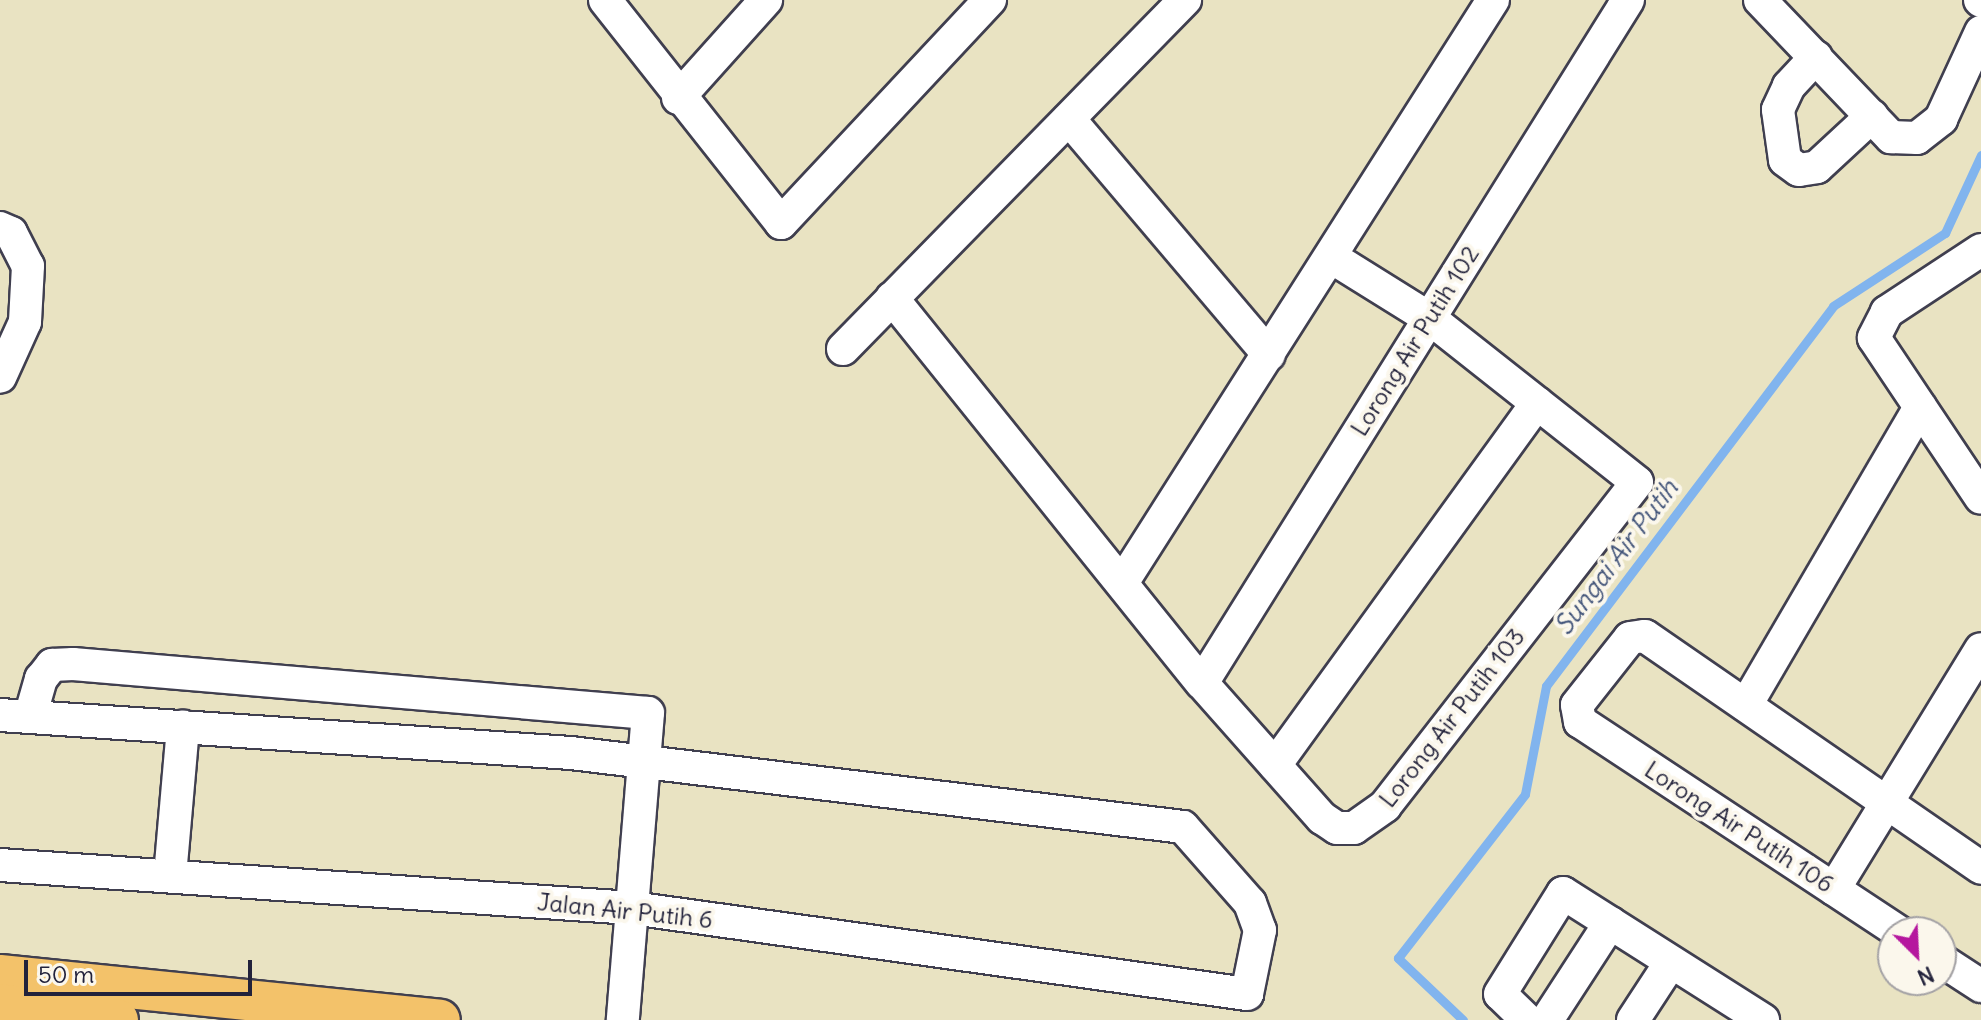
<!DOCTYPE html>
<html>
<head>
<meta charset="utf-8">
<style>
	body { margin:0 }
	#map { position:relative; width:1981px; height:1020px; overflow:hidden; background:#e9e3c2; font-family:Delius,sans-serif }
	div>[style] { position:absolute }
	.stream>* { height:9px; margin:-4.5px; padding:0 4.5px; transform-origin:4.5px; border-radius:4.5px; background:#81b4ee }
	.roads { filter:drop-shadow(2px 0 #403f4f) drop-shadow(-2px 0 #403f4f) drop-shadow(0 2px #403f4f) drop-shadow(0 -2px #403f4f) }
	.minor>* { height:32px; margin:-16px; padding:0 16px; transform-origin:16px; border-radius:16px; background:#fff }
	.major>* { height:40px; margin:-20px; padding:0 20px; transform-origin:20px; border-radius:20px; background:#f3c26a }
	span { translate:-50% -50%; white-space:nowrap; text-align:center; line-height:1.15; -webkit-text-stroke:8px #fbf7ec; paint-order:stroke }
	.street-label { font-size:24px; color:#22223b }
	.water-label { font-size:26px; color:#43557a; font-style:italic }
	.north { position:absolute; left:1877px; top:916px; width:80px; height:80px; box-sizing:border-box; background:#fbf7ec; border:2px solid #a4a2a5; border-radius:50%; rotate:156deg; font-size:22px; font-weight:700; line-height:32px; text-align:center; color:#22223b }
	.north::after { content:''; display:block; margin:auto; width:28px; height:36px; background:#b5179e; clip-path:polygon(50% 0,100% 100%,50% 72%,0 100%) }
	.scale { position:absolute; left:24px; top:960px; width:228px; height:36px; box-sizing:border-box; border:4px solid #22223b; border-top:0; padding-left:10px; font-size:24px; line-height:28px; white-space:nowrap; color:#22223b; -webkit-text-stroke:6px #fbf7ec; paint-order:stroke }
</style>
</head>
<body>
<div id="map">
	<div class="stream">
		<div style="left:1463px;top:1020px;width:90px;rotate:-136.4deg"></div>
		<div style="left:1398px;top:958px;width:207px;rotate:-52.2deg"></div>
		<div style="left:1525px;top:794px;width:110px;rotate:-79deg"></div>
		<div style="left:1546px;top:686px;width:476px;rotate:-52.9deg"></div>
		<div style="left:1833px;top:306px;width:134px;rotate:-33.1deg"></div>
		<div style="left:1945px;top:233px;width:86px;rotate:-65.2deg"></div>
	</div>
	<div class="roads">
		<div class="minor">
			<div style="left:605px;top:0;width:284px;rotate:51.7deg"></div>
			<div style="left:781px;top:223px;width:306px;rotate:-46.9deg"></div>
			<div style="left:1760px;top:0;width:190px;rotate:46.3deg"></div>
			<div style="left:1891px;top:137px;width:26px;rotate:2deg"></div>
			<div style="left:1917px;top:138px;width:31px;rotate:-38deg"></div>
			<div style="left:1941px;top:119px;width:96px;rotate:-65.3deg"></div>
			<div style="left:1980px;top:0;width:1px;rotate:45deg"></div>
			<div style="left:1816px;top:57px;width:40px;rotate:133deg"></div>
			<div style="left:1789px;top:86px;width:26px;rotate:115deg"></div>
			<div style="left:1778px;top:110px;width:50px;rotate:82deg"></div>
			<div style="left:1785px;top:160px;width:17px;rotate:36deg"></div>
			<div style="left:1799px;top:170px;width:18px;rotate:-9deg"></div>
			<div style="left:1817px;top:167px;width:75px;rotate:-42.8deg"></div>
			<div style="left:678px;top:98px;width:132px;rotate:-48.1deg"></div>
			<div style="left:1069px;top:119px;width:309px;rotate:49.7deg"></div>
			<div style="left:0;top:228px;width:12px;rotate:24deg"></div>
			<div style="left:11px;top:233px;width:37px;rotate:63deg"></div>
			<div style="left:28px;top:266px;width:56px;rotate:93.1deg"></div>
			<div style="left:25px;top:322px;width:60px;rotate:114.4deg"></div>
			<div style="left:1981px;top:250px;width:113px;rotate:146.6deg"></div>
			<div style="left:1887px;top:312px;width:29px;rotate:117deg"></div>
			<div style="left:1874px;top:338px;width:192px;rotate:56.2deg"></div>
			<div style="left:892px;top:298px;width:494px;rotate:51.2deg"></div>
			<div style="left:1202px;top:683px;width:181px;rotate:48.4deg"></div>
			<div style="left:1322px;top:818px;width:18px;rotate:34deg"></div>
			<div style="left:1337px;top:828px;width:17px"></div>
			<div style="left:1354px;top:828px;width:38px;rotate:-35deg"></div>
			<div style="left:1385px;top:806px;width:410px;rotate:-52.1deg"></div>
			<div style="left:1637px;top:482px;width:265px;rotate:-141.7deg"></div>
			<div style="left:1429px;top:318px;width:115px;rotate:-148.1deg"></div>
			<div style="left:843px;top:349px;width:489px;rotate:-45.6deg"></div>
			<div style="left:1122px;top:583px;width:691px;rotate:-57.53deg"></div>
			<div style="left:1202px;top:683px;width:805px;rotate:-58.05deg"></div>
			<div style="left:1746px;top:705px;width:345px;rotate:-59.7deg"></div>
			<div style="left:0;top:715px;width:572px;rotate:3.81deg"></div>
			<div style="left:571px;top:753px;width:616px;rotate:6.89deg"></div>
			<div style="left:1183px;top:827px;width:101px;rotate:48.6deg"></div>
			<div style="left:1250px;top:903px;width:29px;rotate:70deg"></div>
			<div style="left:1260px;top:930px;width:65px;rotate:101.5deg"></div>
			<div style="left:1247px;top:994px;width:621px;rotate:-172.04deg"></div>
			<div style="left:632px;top:908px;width:633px;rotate:-176.11deg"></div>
			<div style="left:30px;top:717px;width:40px;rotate:-74deg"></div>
			<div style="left:41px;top:679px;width:18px;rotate:-52deg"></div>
			<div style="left:52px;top:665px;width:21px;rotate:-3deg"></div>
			<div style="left:73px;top:664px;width:577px;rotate:4.87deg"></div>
			<div style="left:648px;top:713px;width:308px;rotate:94.7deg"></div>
			<div style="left:1275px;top:765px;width:447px;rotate:-54.1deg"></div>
			<div style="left:170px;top:876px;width:150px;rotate:-85deg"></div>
			<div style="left:1834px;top:889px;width:281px;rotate:-58.5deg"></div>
			<div style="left:1899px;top:932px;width:382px;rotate:-146.6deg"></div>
			<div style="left:1580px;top:722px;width:17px;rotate:-100deg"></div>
			<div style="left:1577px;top:705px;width:85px;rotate:-51.7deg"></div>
			<div style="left:1630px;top:638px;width:15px;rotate:-8deg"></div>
			<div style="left:1645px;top:636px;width:408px;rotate:34.6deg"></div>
			<div style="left:1941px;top:960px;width:48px;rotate:33deg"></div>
			<div style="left:1527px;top:1020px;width:37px;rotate:-136deg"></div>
			<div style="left:1500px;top:994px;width:119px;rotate:-58deg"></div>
			<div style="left:1563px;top:893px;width:237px;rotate:32.4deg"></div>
			<div style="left:1547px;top:1020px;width:116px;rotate:-57deg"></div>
			<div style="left:1633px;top:1020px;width:69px;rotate:-56.8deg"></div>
		</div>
		<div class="major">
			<div style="left:0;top:975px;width:442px;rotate:5.8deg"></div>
			<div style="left:0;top:1004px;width:119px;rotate:7.7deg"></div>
		</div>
	</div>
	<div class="street-label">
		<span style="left:1415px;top:341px;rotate:-58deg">Lorong Air Putih 102</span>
		<span style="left:1452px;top:718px;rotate:-52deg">Lorong Air Putih 103</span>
		<span style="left:1739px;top:827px;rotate:33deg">Lorong Air Putih 106</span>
		<span style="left:625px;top:911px;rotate:6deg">Jalan Air Putih 6</span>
	</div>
	<div class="water-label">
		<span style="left:1616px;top:557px;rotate:-53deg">Sungai Air Putih</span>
	</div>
	<div class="north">N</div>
	<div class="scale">50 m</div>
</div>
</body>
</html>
